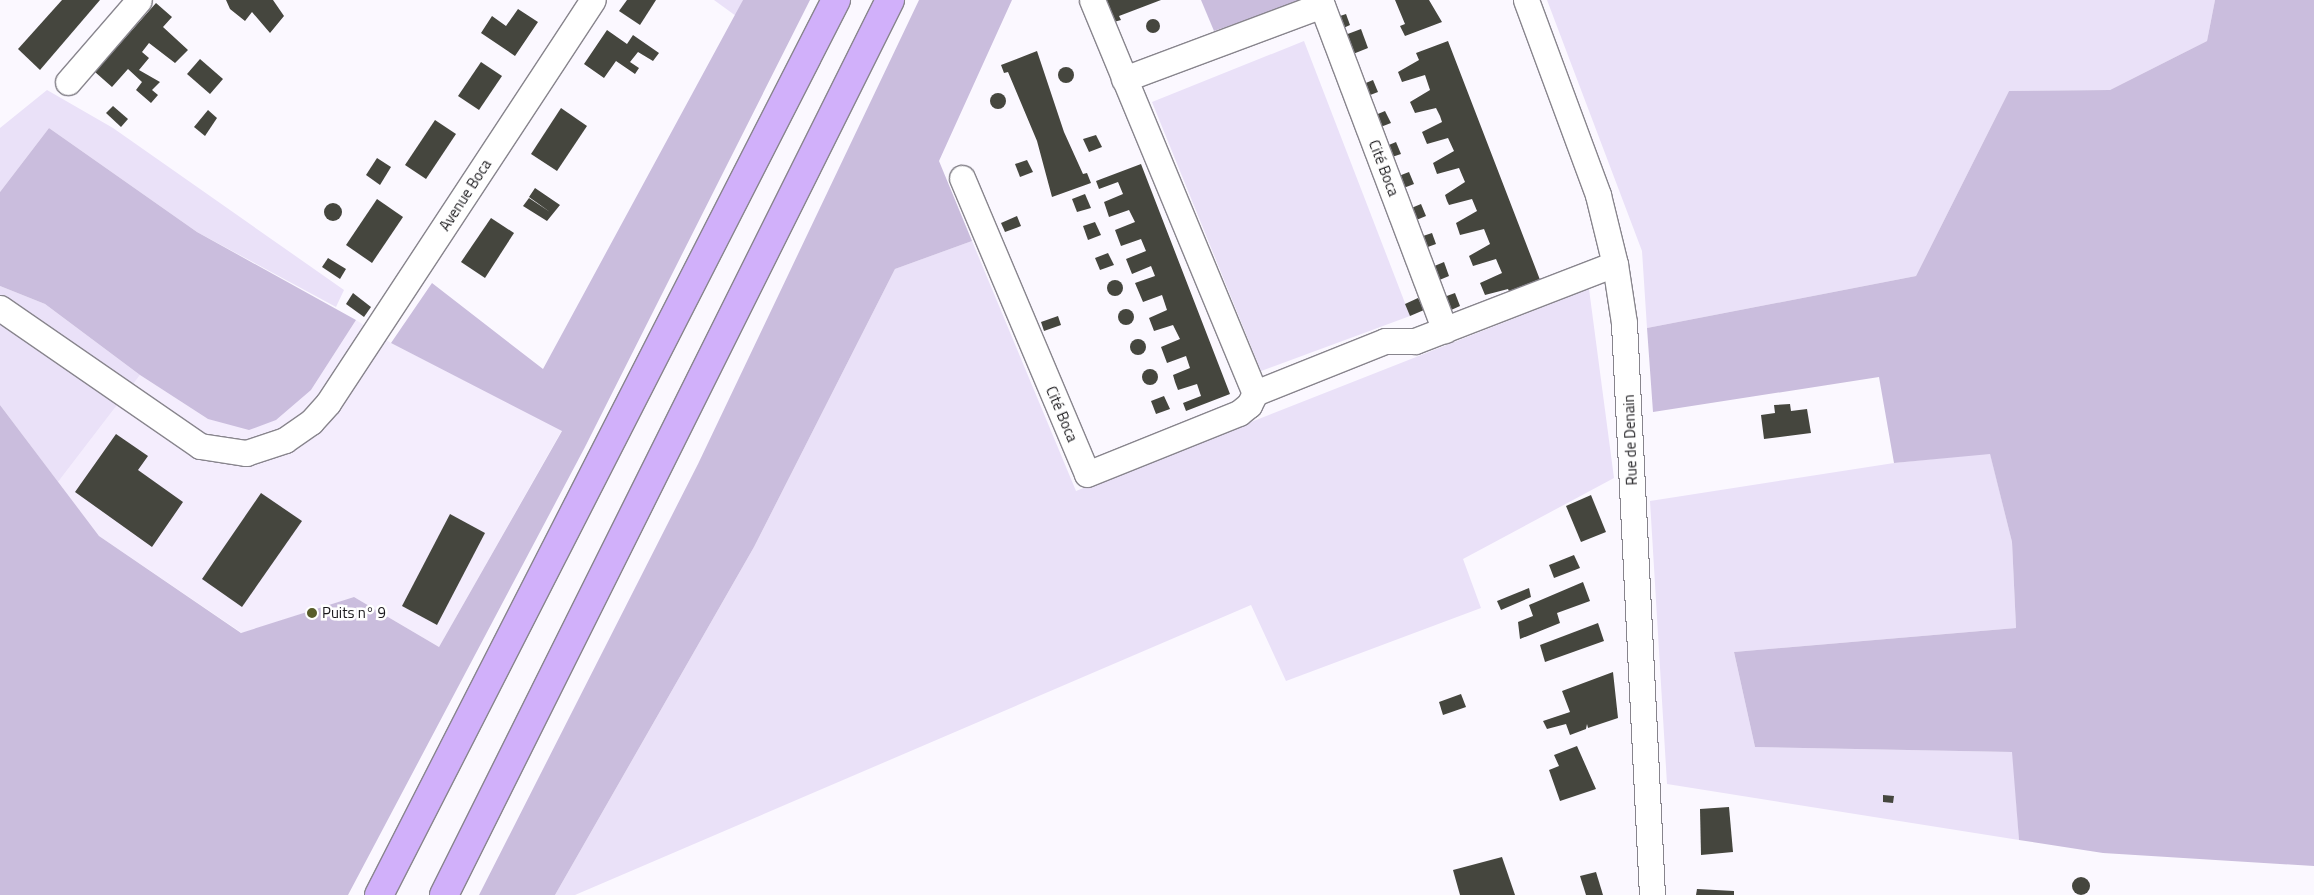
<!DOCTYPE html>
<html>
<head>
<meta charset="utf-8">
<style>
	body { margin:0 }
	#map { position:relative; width:2314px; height:895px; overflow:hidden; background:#fbf8ff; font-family:"Titillium Web",sans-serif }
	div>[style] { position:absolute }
	.built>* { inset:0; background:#f4edfd }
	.green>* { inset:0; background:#eae1f8 }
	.forest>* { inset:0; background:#cabddd }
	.building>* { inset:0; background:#45463e }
	.round { border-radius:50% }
	.roads { filter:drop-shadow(1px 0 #88858d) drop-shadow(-1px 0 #88858d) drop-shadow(0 1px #88858d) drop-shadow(0 -1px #88858d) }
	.minor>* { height:25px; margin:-12.5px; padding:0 12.5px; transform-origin:12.5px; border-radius:12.5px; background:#fff }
	.highway>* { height:28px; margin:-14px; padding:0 14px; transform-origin:14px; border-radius:14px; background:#d1b0fa }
	.dots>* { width:14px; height:14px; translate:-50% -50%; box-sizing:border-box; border:2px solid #fff; border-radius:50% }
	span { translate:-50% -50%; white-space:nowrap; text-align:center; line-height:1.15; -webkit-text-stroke:5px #fff; paint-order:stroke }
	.street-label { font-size:15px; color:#1a191c }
	.poi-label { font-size:15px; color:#1a191c }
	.left { translate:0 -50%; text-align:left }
</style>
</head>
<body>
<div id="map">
	<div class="built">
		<div style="clip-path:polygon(356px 320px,391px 343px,562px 430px,439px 647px,354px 597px,242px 633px,99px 536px,58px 482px,140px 375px,208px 419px,311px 390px)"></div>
	</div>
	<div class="green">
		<div style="clip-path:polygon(714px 0,743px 0,736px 16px)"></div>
		<div style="clip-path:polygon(1547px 0,2215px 0,2207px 41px,2110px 90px,2009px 91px,1916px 276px,1647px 328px,1642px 251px)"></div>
		<div style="clip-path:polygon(1304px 41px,1410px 316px,1261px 371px,1152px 102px)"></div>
		<div style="clip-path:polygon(47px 90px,113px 128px,344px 290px,336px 307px,197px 232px,49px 128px,0 192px,0 128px)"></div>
		<div style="clip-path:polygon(972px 241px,1076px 491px,1589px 289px,1614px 478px,1463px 559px,1481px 608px,1286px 681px,1251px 605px,575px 895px,555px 895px,754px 547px,895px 269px)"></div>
		<div style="clip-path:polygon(0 286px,45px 304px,140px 375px,58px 482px,0 405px)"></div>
		<div style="clip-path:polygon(1990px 453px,2012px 542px,2016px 628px,1734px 652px,1755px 747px,2013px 752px,2019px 840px,1667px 784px,1650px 501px,1894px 463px)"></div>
	</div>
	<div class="forest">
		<div style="clip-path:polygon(743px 0,810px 0,585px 447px,348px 895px,0 895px,0 405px,99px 536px,241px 633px,354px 597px,439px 647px,562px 431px,391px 343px,432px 283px,543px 369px)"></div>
		<div style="clip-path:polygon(919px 0,1012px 0,939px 161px,972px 241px,895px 269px,754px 547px,555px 895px,479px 895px,698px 464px)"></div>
		<div style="clip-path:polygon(1201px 0,1305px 0,1214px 31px)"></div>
		<div style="clip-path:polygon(2215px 0,2314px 0,2314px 866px,2103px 853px,2019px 840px,2012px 752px,1755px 747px,1734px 652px,2016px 628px,2012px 542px,1990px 454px,1894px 463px,1879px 377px,1653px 412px,1647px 328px,1916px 276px,2009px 91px,2110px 90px,2207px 41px)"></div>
		<div style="clip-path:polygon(49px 128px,197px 232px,356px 320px,311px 390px,276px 420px,249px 430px,208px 419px,140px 375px,45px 304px,0 286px,0 192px)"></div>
	</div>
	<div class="building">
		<div style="clip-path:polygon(62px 0,100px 0,40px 70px,18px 49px)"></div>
		<div style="clip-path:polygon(226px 0,273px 0,284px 16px,270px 33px,252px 12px,245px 21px,230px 9px)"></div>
		<div style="clip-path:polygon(627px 0,656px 0,640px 25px,619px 11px)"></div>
		<div style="clip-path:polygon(1105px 0,1161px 0,1119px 16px,1121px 20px,1114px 22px)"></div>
		<div style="clip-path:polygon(1395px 0,1429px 0,1442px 22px,1405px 36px,1400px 26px,1405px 24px)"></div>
		<div style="clip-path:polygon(156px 3px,172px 17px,163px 27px,188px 50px,175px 63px,149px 43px,142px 52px,149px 58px,139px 70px,160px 82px,152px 90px,158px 95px,151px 103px,136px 90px,142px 82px,128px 69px,112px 87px,95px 72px)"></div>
		<div style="clip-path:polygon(518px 9px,538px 22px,515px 56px,481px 33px,492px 16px,506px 26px)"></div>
		<div style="clip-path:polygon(1346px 14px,1350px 25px,1339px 30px,1334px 18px)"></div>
		<div class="round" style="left:1146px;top:19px;width:14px;height:14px"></div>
		<div style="clip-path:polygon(1361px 29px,1368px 48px,1353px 54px,1345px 35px)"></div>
		<div style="clip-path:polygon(607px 30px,627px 44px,633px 35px,659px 53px,653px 61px,638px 52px,630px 62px,639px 68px,635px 74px,616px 61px,604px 78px,584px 64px)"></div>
		<div style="clip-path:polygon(1448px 41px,1542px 285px,1511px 296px,1508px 289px,1485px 295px,1480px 283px,1502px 273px,1496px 259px,1473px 266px,1469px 256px,1490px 244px,1484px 229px,1460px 235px,1456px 223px,1477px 211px,1472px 199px,1449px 205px,1447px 201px,1445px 195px,1465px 182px,1459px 168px,1437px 174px,1433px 163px,1454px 151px,1448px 138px,1427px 144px,1422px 132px,1442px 122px,1440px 116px,1436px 108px,1415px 113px,1410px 102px,1430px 90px,1425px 75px,1402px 82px,1398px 72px,1419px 60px,1416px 53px)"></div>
		<div style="clip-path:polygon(1037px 51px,1064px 132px,1083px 174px,1087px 173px,1091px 183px,1052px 197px,1037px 141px,1008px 72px,1004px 73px,1001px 65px)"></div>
		<div style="clip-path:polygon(200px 59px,223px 79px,210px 94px,187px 74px)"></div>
		<div style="clip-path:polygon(481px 62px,502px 76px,479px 110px,458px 96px)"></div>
		<div class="round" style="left:1058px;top:67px;width:16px;height:16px"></div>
		<div style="clip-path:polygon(1373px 80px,1378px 92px,1365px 97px,1361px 85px)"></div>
		<div class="round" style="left:990px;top:93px;width:16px;height:16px"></div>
		<div style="clip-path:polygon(113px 106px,128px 119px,121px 127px,106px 113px)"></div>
		<div style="clip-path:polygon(561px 108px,587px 126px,557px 171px,531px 154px)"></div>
		<div style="clip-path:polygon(208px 110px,217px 118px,205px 136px,194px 127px)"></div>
		<div style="clip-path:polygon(1385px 111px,1391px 123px,1378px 128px,1373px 116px)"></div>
		<div style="clip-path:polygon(435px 120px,456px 134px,426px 179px,405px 165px)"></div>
		<div style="clip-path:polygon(1096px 135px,1102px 147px,1089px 152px,1083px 139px)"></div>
		<div style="clip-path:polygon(1396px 142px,1401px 154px,1389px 158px,1384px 147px)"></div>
		<div style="clip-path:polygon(377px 158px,391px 167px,380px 185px,366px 175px)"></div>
		<div style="clip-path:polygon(1027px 160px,1033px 172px,1020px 177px,1015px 164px)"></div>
		<div style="clip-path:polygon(1141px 164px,1230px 394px,1186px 411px,1183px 403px,1201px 396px,1197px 384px,1178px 390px,1175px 382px,1173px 375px,1190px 368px,1186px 356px,1167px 363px,1161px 347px,1180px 339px,1173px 325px,1154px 331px,1149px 318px,1167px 310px,1162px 295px,1143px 302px,1135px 283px,1155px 276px,1151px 266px,1132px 274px,1126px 259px,1146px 251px,1141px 239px,1121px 246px,1115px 230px,1135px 222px,1129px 210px,1109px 217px,1104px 202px,1123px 194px,1118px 182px,1099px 189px,1096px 181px)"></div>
		<div style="clip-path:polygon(1409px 172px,1414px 184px,1401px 189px,1396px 177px)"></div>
		<div style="clip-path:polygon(535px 188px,560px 205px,547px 221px,523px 206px,529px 198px,550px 212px,529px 197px)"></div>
		<div style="clip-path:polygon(1085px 194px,1091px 208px,1077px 212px,1072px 199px)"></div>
		<div style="clip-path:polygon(377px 199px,403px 217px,372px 263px,346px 245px)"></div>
		<div class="round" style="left:324px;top:203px;width:18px;height:18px"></div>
		<div style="clip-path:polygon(1421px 204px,1426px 216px,1414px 221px,1409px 209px)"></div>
		<div style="clip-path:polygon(1017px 216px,1021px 226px,1005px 232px,1001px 223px)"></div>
		<div style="clip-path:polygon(491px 218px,514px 233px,485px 278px,461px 262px)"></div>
		<div style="clip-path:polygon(1095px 222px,1101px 235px,1088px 240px,1083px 226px)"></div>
		<div style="clip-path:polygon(1432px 233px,1436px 244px,1425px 248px,1420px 237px)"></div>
		<div style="clip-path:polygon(1108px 253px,1114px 265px,1100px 270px,1095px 258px)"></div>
		<div style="clip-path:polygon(328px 258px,346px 269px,340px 279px,322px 267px)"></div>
		<div style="clip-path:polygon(1444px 262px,1449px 276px,1437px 281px,1432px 267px)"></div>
		<div class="round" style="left:1107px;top:280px;width:16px;height:16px"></div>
		<div style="clip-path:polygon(353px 293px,371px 307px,364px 317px,346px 304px)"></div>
		<div style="clip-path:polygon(1455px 293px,1460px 306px,1449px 311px,1444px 297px)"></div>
		<div style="clip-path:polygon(1418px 298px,1424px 310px,1410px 316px,1405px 304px)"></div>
		<div class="round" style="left:1118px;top:309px;width:16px;height:16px"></div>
		<div style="clip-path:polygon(1058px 316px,1061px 325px,1044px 331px,1041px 322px)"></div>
		<div class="round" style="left:1130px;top:339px;width:16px;height:16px"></div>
		<div class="round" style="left:1142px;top:369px;width:16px;height:16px"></div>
		<div style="clip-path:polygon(1164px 396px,1170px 409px,1156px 414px,1151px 401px)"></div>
		<div style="clip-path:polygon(1790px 404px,1791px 411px,1807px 409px,1811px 433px,1764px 439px,1761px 415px,1775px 413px,1774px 405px)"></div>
		<div style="clip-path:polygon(116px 434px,148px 456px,138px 470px,183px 502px,152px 547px,75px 492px)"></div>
		<div style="clip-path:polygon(261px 493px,302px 521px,242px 607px,202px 579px)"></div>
		<div style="clip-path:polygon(1591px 495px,1606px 532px,1581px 542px,1566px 506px)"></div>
		<div style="clip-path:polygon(450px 514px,485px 533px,437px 625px,402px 606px)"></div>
		<div style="clip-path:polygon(1574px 555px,1580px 568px,1554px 578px,1549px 565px)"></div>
		<div style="clip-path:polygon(1583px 582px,1590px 601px,1557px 613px,1560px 623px,1520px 639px,1518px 622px,1533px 616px,1529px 605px)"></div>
		<div style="clip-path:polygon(1529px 588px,1531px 597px,1501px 610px,1497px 601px)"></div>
		<div style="clip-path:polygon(1598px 623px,1604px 641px,1545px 662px,1540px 645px)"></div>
		<div style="clip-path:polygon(1613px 672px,1618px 718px,1588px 728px,1587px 724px,1586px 729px,1570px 735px,1566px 724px,1547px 729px,1543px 721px,1570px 712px,1562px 691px)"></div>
		<div style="clip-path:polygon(1461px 694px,1466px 707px,1443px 715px,1439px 702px)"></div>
		<div style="clip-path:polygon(1577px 746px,1596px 789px,1560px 801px,1549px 770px,1559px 766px,1554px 755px)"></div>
		<div style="clip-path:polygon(1883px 795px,1894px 796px,1893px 803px,1883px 802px)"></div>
		<div style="clip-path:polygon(1729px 807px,1733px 852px,1701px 855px,1700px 809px)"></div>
		<div style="clip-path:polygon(1502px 857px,1515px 895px,1460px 895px,1453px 870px)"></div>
		<div style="clip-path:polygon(1596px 872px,1603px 895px,1586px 895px,1580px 876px)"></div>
		<div class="round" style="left:2072px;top:877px;width:18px;height:18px"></div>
		<div style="clip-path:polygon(1697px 889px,1734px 891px,1734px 895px,1696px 895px)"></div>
	</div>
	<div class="roads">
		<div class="minor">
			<div style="left:1092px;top:0;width:425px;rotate:67.5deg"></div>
			<div style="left:1255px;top:393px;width:140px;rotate:-21.8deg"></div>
			<div style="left:1385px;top:341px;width:30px"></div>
			<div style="left:1415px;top:341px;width:214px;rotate:-21.1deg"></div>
			<div style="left:1320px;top:0;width:353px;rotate:69.3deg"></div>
			<div style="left:1526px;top:0;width:208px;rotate:69.7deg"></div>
			<div style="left:1598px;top:195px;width:71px;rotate:76.2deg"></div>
			<div style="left:1615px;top:264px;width:60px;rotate:81.3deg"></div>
			<div style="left:1624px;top:323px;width:573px;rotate:87.2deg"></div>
			<div style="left:1124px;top:79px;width:211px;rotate:-20.5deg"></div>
			<div style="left:68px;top:82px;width:108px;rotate:-49.1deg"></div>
			<div style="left:962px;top:178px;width:321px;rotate:67.1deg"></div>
			<div style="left:1087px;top:474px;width:164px;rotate:-21.9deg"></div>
			<div style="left:1239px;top:413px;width:13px;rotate:-39deg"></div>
			<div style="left:1249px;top:405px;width:13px;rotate:-63deg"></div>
			<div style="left:0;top:308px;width:243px;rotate:34.6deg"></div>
			<div style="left:200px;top:446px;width:47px;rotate:8.7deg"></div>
			<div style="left:246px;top:453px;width:41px;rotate:-18.4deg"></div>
			<div style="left:285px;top:440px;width:32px;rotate:-35deg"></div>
			<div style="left:311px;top:422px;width:25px;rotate:-48deg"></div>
			<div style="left:328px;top:403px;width:482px;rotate:-56.7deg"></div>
		</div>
		<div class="highway">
			<div style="left:379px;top:895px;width:1005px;rotate:-62.95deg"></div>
			<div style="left:444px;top:895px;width:1000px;rotate:-63.51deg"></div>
		</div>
	</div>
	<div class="dots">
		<div style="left:312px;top:613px;background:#585c2a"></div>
	</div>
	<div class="street-label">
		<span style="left:1384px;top:168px;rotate:69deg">Cité Boca</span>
		<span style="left:465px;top:195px;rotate:-57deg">Avenue Boca</span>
		<span style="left:1062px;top:414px;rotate:67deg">Cité Boca</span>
		<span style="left:1630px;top:440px;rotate:-92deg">Rue de Denain</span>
	</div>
	<div class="poi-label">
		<span class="left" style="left:322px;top:613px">Puits n° 9</span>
	</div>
</div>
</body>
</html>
